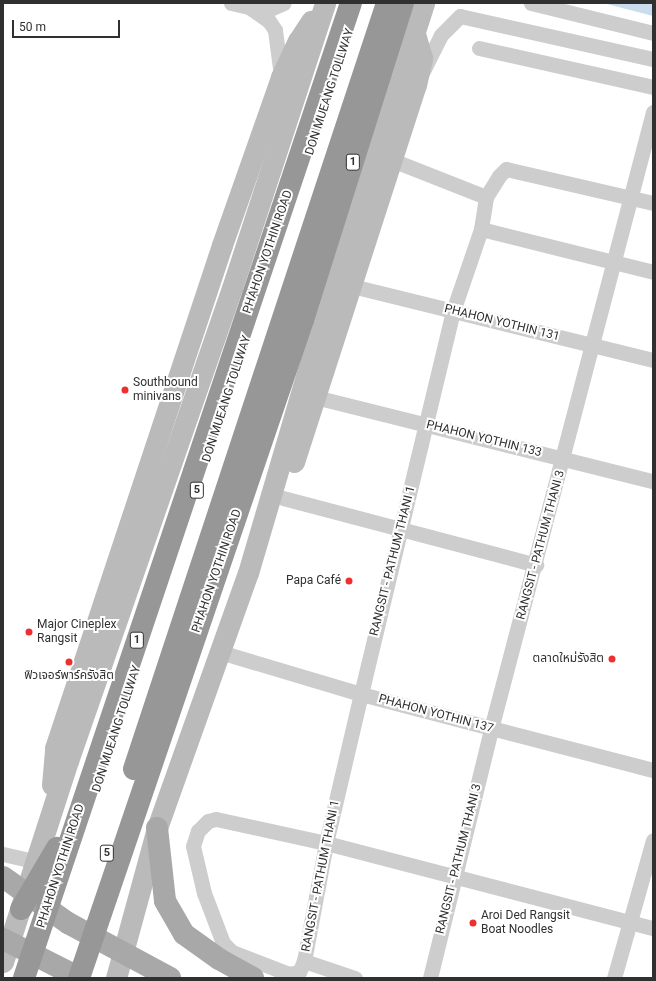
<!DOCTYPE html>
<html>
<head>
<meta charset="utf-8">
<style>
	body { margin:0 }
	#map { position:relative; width:656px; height:981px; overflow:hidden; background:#fff; font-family:Roboto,"Noto Sans Thai",sans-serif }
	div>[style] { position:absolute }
	.water>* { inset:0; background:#c9ddee }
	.street>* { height:15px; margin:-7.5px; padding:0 7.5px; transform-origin:7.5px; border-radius:7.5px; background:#cdcdcd }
	.secondary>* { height:21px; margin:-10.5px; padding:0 10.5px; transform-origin:10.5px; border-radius:10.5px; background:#bababa }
	.primary>* { height:22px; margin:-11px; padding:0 11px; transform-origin:11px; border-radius:11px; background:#a8a8a8 }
	.highway>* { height:22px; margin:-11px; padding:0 11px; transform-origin:11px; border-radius:11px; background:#979797 }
	.dots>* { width:11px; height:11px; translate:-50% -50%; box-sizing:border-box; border:2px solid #fff; border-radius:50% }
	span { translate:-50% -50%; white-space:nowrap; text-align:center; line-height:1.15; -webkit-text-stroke:4px #fff; paint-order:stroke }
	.shield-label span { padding:1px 3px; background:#fff; border:1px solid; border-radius:3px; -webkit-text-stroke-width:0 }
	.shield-label { font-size:11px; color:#303030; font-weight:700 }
	.street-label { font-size:12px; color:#303030 }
	.poi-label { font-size:12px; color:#303030 }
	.left { translate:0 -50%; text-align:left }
	.right { translate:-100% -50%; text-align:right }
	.frame { position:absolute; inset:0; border:4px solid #303030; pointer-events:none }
	.scale { position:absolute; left:12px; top:20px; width:108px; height:18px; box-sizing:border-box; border:2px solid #303030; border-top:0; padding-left:5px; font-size:12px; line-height:14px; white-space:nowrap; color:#303030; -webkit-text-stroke:3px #fff; paint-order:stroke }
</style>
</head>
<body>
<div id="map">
	<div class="water">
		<div style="clip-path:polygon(603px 3px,653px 3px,653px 16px)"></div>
	</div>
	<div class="street">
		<div style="left:231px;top:3px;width:18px;rotate:13deg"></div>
		<div style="left:249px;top:7px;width:24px;rotate:35deg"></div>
		<div style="left:269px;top:21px;width:11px;rotate:56deg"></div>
		<div style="left:275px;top:30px;width:46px;rotate:82.6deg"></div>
		<div style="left:531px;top:3px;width:126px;rotate:13.8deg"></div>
		<div style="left:251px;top:8px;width:17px;rotate:7deg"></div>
		<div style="left:268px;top:10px;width:17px;rotate:-24deg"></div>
		<div style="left:479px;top:48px;width:178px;rotate:12.6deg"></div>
		<div style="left:423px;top:71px;width:40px;rotate:-63.4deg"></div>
		<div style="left:441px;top:35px;width:27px;rotate:-45deg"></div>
		<div style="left:460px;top:16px;width:198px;rotate:12.6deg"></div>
		<div style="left:392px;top:160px;width:101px;rotate:21.5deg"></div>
		<div style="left:481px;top:229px;width:177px;rotate:14deg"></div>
		<div style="left:352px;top:286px;width:310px;rotate:13.8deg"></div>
		<div style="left:315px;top:397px;width:348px;rotate:14deg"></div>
		<div style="left:283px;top:498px;width:262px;rotate:14.8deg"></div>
		<div style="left:220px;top:652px;width:147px;rotate:16.6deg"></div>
		<div style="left:361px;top:694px;width:302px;rotate:14.6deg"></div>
		<div style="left:3px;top:854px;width:35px;rotate:13deg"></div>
		<div style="left:304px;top:961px;width:120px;rotate:-79.4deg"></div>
		<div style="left:326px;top:843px;width:153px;rotate:-76.8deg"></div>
		<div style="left:361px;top:694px;width:394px;rotate:-76.5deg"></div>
		<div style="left:453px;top:311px;width:87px;rotate:-71.1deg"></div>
		<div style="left:481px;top:229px;width:32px;rotate:-81deg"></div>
		<div style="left:486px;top:197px;width:25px;rotate:-58deg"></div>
		<div style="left:499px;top:176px;width:10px;rotate:-45deg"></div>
		<div style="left:506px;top:169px;width:151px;rotate:13deg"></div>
		<div style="left:355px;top:978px;width:54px;rotate:-161.6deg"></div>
		<div style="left:304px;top:961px;width:12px;rotate:114deg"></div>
		<div style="left:299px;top:972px;width:10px;rotate:169deg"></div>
		<div style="left:289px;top:974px;width:61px;rotate:-158.9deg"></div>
		<div style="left:232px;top:952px;width:13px;rotate:-135deg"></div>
		<div style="left:223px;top:943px;width:53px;rotate:-110.8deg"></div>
		<div style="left:204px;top:893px;width:48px;rotate:-103.2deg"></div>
		<div style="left:193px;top:846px;width:16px;rotate:-72deg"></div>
		<div style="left:198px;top:831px;width:14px;rotate:-45deg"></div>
		<div style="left:208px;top:821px;width:8px;rotate:-14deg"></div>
		<div style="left:216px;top:819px;width:113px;rotate:12.3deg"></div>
		<div style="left:326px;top:843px;width:338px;rotate:14.6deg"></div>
		<div style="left:430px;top:978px;width:256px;rotate:-76.2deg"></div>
		<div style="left:491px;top:729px;width:638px;rotate:-75.29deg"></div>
		<div style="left:614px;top:978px;width:143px;rotate:-74.2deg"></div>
	</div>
	<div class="secondary">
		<div style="left:294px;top:462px;width:396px;rotate:-72.1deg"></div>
		<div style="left:416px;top:85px;width:28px;rotate:-77deg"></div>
		<div style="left:422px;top:58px;width:29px;rotate:-106deg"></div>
		<div style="left:52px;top:785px;width:37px;rotate:-85deg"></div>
		<div style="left:55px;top:748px;width:530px;rotate:-71.63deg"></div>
		<div style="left:222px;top:245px;width:178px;rotate:-70.6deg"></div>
		<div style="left:281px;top:77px;width:40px;rotate:-65deg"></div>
		<div style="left:298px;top:41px;width:24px;rotate:-57deg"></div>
		<div style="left:3px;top:962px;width:211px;rotate:-72.1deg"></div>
		<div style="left:68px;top:761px;width:501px;rotate:-70.88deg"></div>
		<div style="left:232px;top:288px;width:300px;rotate:-71.9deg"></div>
		<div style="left:116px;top:978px;width:156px;rotate:-74.7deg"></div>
		<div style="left:157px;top:828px;width:271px;rotate:-70.4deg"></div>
		<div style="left:248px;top:573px;width:263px;rotate:-73.6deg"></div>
		<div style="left:322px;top:321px;width:334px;rotate:-72.2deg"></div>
	</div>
	<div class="primary">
		<div style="left:157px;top:828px;width:73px;rotate:83.7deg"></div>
		<div style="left:165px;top:901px;width:38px;rotate:60deg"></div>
		<div style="left:184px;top:934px;width:43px;rotate:35.5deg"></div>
		<div style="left:219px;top:959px;width:39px;rotate:29deg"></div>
		<div style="left:3px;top:877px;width:80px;rotate:35.3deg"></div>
		<div style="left:68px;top:923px;width:116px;rotate:28.3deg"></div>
		<div style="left:3px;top:939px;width:86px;rotate:26.9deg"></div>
	</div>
	<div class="highway">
		<div style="left:134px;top:769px;width:807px;rotate:-71.72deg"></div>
		<div style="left:21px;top:909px;width:71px;rotate:-59.5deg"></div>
		<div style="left:24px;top:978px;width:1028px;rotate:-71.46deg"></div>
		<div style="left:79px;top:978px;width:695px;rotate:-71.2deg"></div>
		<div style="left:303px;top:320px;width:332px;rotate:-72.5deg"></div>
	</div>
	<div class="dots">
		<div style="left:125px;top:390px;background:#ed2f2d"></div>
		<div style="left:349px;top:581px;background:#ed2f2d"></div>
		<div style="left:29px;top:632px;background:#ed2f2d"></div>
		<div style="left:612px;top:659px;background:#ed2f2d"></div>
		<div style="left:69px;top:662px;background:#ed2f2d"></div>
		<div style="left:473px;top:923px;background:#ed2f2d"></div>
	</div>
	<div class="shield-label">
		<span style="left:353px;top:162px">1</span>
		<span style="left:197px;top:490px">5</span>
		<span style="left:137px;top:640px">1</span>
		<span style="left:107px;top:853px">5</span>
	</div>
	<div class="street-label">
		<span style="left:330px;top:92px;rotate:-72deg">DON MUEANG TOLLWAY</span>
		<span style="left:268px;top:252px;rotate:-71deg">PHAHON YOTHIN ROAD</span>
		<span style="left:502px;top:323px;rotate:14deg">PHAHON YOTHIN 131</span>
		<span style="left:227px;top:399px;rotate:-72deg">DON MUEANG TOLLWAY</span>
		<span style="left:484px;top:439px;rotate:14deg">PHAHON YOTHIN 133</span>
		<span style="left:541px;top:545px;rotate:-75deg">RANGSIT - PATHUM THANI 3</span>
		<span style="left:393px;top:561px;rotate:-76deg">RANGSIT - PATHUM THANI 1</span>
		<span style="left:217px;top:571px;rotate:-71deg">PHAHON YOTHIN ROAD</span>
		<span style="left:436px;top:714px;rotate:15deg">PHAHON YOTHIN 137</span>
		<span style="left:117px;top:729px;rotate:-72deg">DON MUEANG TOLLWAY</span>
		<span style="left:459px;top:859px;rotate:-76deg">RANGSIT - PATHUM THANI 3</span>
		<span style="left:61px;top:866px;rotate:-72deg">PHAHON YOTHIN ROAD</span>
		<span style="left:321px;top:876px;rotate:-79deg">RANGSIT - PATHUM THANI 1</span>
	</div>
	<div class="poi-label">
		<span class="left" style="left:133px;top:390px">Southbound<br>minivans</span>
		<span class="right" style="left:341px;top:581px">Papa Café</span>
		<span class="left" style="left:37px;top:632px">Major Cineplex<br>Rangsit</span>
		<span class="right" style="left:604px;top:659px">ตลาดใหม่รังสิต</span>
		<span style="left:69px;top:676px">ฟิวเจอร์พาร์ครังสิต</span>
		<span class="left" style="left:481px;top:923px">Aroi Ded Rangsit<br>Boat Noodles</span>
	</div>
	<div class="frame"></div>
	<div class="scale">50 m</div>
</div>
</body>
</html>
